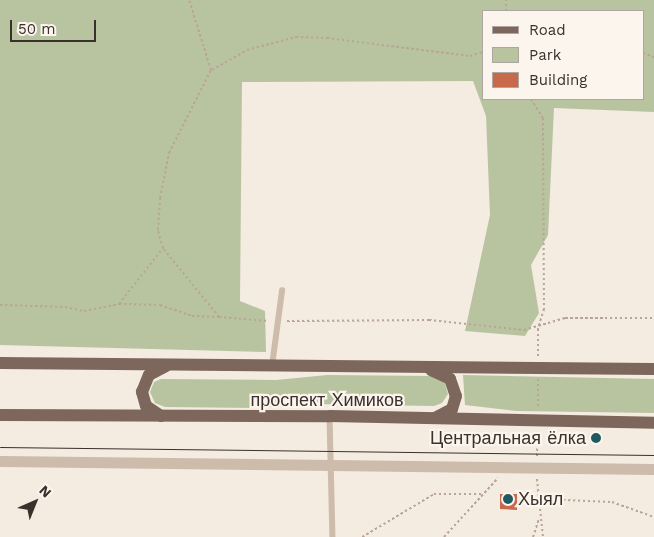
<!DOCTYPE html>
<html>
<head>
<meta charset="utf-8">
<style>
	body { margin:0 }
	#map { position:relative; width:654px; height:537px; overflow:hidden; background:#f4ebe1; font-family:"Work Sans",sans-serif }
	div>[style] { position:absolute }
	.green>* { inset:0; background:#b8c4a0 }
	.building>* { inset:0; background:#c8694b }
	.path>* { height:2px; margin-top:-1px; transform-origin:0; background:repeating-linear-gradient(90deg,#b9a596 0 2.5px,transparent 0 5px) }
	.lane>* { height:5.5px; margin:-2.75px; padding:0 2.75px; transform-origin:2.75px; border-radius:2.75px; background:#cdbbac }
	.street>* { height:11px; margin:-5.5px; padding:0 5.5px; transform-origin:5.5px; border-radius:5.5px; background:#cdbbac }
	.primary>* { height:12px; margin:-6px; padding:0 6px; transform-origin:6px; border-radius:6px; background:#7d675c }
	.tram>* { height:1px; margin:-0.5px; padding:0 0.5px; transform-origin:0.5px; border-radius:0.5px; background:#3b302b }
	.dots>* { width:14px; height:14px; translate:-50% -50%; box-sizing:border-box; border:2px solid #fbf5ee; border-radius:50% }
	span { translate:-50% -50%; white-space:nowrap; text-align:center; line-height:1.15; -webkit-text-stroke:4.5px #fbf5ee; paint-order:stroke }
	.street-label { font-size:18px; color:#3b302b }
	.poi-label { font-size:18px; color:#3b302b }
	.right { translate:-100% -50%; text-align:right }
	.left { translate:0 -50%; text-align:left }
	.legend { position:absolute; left:482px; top:10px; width:162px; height:90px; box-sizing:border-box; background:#fbf5ee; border:1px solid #aea6a0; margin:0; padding:6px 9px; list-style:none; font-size:15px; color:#3b302b }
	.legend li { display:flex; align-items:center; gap:10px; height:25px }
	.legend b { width:25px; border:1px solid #aea6a0 }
	.north { position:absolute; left:10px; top:477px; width:50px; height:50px; -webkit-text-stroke:4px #fbf5ee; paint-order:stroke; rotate:44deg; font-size:14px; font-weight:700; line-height:20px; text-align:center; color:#3b302b }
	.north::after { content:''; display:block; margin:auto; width:18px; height:22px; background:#3b302b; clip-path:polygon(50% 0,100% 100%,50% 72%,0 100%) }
	.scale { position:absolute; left:10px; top:20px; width:86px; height:22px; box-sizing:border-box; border:2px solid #3b302b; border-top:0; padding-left:6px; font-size:15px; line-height:18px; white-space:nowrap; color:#3b302b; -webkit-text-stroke:4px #fbf5ee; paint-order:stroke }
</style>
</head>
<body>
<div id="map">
	<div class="green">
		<div style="clip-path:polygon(evenodd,0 0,654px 0,654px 112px,554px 108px,548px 235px,531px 265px,539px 313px,525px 336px,465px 331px,490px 215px,486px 116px,473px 81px,242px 82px,240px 301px,265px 311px,266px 352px,0 345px,0 0,643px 11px,643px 99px,483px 99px,483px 11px,643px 11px)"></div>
		<div style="clip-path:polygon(327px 375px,434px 376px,444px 381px,448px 394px,442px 403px,434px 406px,311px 404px,257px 408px,165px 407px,155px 403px,150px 392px,154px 382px,161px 379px,276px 380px)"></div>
		<div style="clip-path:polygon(463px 375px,654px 379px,654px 413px,516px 411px,465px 405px)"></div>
	</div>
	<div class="building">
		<div style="clip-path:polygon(500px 494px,517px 494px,517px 510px,500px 509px)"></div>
	</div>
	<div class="path">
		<div style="left:506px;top:11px;width:11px;rotate:-90deg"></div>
		<div style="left:643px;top:53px;width:12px;rotate:20deg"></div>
		<div style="left:212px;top:70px;width:40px;rotate:-29.7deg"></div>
		<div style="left:247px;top:50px;width:51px;rotate:-14.9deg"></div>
		<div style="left:296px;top:37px;width:31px;rotate:2deg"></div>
		<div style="left:327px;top:38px;width:144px;rotate:7.2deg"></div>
		<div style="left:470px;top:56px;width:14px;rotate:-17deg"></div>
		<div style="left:531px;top:99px;width:22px;rotate:58deg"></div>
		<div style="left:543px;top:118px;width:191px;rotate:89.7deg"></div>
		<div style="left:544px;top:309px;width:21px;rotate:107deg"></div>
		<div style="left:538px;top:329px;width:27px;rotate:90deg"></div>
		<div style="left:119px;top:304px;width:71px;rotate:-51.8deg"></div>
		<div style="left:163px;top:248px;width:19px;rotate:-106deg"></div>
		<div style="left:158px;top:230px;width:32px;rotate:-86deg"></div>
		<div style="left:160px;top:198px;width:46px;rotate:-78.7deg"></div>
		<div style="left:169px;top:153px;width:93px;rotate:-63.2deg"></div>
		<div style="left:211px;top:70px;width:73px;rotate:-107.4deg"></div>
		<div style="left:0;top:305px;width:65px;rotate:1.8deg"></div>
		<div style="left:65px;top:307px;width:19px;rotate:12deg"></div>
		<div style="left:84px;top:311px;width:36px;rotate:-11deg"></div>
		<div style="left:119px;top:304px;width:41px;rotate:1.4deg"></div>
		<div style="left:160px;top:305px;width:34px;rotate:19deg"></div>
		<div style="left:192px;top:316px;width:27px;rotate:2deg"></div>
		<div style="left:219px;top:317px;width:89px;rotate:-129.1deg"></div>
		<div style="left:219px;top:317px;width:50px;rotate:4.6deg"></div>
		<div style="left:287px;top:321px;width:142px;rotate:-0.4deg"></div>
		<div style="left:429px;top:320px;width:96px;rotate:6deg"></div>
		<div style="left:524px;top:330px;width:43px;rotate:-16.3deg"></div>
		<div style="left:565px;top:318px;width:89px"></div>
		<div style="left:538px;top:379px;width:30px;rotate:90deg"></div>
		<div style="left:537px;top:456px;width:25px;rotate:-88deg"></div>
		<div style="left:537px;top:479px;width:58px;rotate:84.1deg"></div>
		<div style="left:538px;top:499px;width:74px;rotate:2.3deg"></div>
		<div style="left:612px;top:502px;width:45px;rotate:19.7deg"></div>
		<div style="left:362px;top:537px;width:84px;rotate:-30.8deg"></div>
		<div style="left:434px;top:494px;width:49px"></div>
		<div style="left:444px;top:537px;width:80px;rotate:-47.5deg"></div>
		<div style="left:533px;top:537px;width:20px;rotate:-72deg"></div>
	</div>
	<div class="lane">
		<div style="left:272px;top:366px;width:76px;rotate:-82.4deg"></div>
		<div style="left:330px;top:417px;width:120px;rotate:88.6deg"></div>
	</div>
	<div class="street">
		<div style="left:0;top:461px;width:654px;rotate:0.7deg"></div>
	</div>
	<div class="primary">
		<div style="left:0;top:363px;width:654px;rotate:0.53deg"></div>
		<div style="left:431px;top:370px;width:21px;rotate:25deg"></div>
		<div style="left:450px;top:379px;width:18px;rotate:71deg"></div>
		<div style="left:456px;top:396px;width:14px;rotate:107deg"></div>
		<div style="left:452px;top:409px;width:19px;rotate:152deg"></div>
		<div style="left:0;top:415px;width:330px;rotate:0.2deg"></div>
		<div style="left:330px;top:416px;width:324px;rotate:1.2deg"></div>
		<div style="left:161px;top:416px;width:18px;rotate:-146deg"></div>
		<div style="left:146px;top:406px;width:15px;rotate:-106deg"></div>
		<div style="left:142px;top:392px;width:18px;rotate:-68deg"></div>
		<div style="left:149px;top:375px;width:19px;rotate:-28deg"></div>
	</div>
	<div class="tram">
		<div style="left:0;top:447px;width:654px;rotate:0.7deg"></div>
	</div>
	<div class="dots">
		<div style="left:596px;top:438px;background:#1f5a5e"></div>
		<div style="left:508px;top:499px;background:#1f5a5e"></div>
	</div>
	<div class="street-label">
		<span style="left:327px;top:400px">проспект Химиков</span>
	</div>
	<div class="poi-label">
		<span class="right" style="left:586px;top:438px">Центральная ёлка</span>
		<span class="left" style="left:518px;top:499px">Хыял</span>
	</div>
	<ul class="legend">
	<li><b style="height:6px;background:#7d675c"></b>Road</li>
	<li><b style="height:14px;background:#b8c4a0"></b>Park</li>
	<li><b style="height:14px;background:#c8694b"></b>Building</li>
	</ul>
	<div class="north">N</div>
	<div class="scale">50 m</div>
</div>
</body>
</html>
